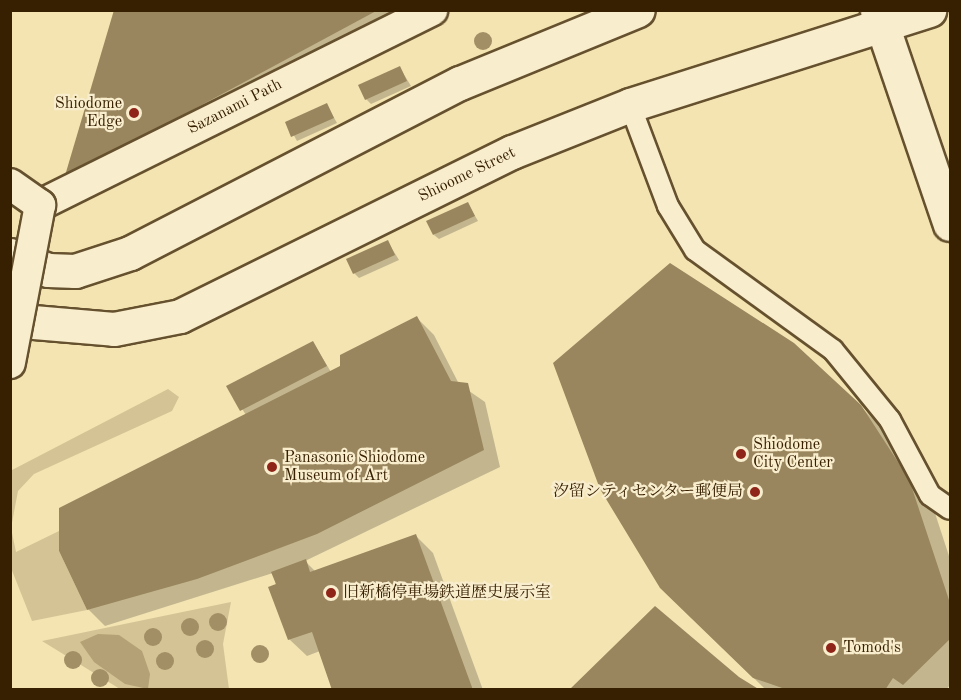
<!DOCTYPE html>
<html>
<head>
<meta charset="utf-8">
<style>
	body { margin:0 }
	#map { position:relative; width:961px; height:700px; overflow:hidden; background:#f4e4b2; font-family:"Old Standard TT","Noto Serif JP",serif }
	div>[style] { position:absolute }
	.green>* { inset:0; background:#d4c394 }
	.water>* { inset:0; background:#b4a176 }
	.shadow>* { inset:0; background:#0003 }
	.building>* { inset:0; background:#99865e }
	.roads { filter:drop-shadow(2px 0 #66512e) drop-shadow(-2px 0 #66512e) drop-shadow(0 2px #66512e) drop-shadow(0 -2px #66512e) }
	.service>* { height:20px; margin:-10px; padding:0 10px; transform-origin:10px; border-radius:10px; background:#f8edcd }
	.pedestrian>* { height:30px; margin:-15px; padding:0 15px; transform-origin:15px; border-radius:15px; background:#f8edcd }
	.secondary>* { height:33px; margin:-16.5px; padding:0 16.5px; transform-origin:16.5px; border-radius:16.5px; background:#f8edcd }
	.bridges { filter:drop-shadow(2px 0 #66512e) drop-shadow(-2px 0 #66512e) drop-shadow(0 2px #66512e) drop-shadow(0 -2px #66512e) }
	.pedestrian-bridge>* { height:30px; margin:-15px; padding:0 15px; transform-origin:15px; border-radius:15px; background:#f8edcd }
	.trees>* { width:18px; height:18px; margin:-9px; border-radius:50%; background:#a28f65 }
	.dots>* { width:16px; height:16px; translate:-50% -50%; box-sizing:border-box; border:3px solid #f8edcd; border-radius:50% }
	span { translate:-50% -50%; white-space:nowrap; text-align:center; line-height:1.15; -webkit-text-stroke:4.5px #f8edcd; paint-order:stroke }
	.poi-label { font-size:16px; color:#372002 }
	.right { translate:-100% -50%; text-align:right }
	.left { translate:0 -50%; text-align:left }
	.street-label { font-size:16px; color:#372002 }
	.frame { position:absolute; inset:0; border:12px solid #372002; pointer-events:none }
</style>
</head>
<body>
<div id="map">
	<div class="green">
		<div style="clip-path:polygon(168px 389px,179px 397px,172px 411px,34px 474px,18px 491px,11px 528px,16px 552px,59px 531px,59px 551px,87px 610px,32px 621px,11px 568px,10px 474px,12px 470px)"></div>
		<div style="clip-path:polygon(231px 602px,223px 644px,229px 689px,120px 689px,42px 641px)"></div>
	</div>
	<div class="water">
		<div style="clip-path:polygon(98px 634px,119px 635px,142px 651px,150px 674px,148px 689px,125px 684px,94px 662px,80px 642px)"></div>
	</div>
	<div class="shadow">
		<div style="clip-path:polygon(116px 10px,452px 10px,66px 178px)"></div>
		<div style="clip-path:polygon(400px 68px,411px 86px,371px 104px,366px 99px)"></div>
		<div style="clip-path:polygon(327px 105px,337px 123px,297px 141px,287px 123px)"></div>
		<div style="clip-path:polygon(468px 204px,478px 221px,439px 239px,434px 235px)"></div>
		<div style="clip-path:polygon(388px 242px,399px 260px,359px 278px,354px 273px)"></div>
		<div style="clip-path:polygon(417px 318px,434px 335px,459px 384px,485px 402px,500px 467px,305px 561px,316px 572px,416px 536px,433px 553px,483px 690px,334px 690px,320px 651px,307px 656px,289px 639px,273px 573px,105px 626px,88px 609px,246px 415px,228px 387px,313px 342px,331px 372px)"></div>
		<div style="clip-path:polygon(860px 406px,885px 431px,932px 504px,950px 559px,950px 685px,946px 690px,766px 690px,682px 608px)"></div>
	</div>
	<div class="building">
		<div style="clip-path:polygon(114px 10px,378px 10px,64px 179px)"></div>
		<div style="clip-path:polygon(400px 66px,407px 81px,365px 100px,358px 85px)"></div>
		<div style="clip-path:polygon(327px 103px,334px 118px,291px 137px,285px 122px)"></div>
		<div style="clip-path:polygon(468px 202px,475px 216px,433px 235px,426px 221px)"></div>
		<div style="clip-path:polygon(388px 240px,395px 255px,353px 274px,346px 259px)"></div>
		<div style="clip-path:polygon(670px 263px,794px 343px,861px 405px,909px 479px,950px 603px,950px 639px,903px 685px,893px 678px,885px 690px,788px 690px,753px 678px,660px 588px,600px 489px,553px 363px)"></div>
		<div style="clip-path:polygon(417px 316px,451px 381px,468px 383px,484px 450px,317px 534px,197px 579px,87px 610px,59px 551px,59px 508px,340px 366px,340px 355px)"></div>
		<div style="clip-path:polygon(313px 341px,327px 366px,240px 411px,226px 386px)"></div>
		<div style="clip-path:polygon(416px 534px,473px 690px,332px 690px,312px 632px,288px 640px,268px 587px,276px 584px,271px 572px,306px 559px,310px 572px)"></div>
		<div style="clip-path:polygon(655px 606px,739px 677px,760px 690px,569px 690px)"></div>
	</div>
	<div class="roads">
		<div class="service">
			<div style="left:630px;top:105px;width:108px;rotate:69.4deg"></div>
			<div style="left:668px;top:206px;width:52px;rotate:58.5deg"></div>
			<div style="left:695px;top:250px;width:170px;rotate:35.9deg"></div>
			<div style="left:833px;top:350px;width:90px;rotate:50.8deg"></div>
			<div style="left:890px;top:420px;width:85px;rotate:61.9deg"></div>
			<div style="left:930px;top:495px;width:24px;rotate:35deg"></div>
		</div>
		<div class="pedestrian">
			<div style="left:40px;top:205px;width:438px;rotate:-26.4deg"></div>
		</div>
		<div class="secondary">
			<div style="left:877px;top:10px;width:226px;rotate:71.2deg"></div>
			<div style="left:10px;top:255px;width:41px;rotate:21.5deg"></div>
			<div style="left:48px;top:270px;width:27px;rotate:2deg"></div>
			<div style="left:75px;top:271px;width:58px;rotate:-18.1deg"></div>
			<div style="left:130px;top:253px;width:371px;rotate:-27.3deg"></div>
			<div style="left:460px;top:83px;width:192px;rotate:-22.3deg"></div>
			<div style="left:10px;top:320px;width:104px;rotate:4.9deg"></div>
			<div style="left:114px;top:329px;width:67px;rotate:-11.1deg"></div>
			<div style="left:180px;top:316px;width:370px;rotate:-26.3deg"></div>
			<div style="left:512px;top:152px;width:127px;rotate:-21.7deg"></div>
			<div style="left:630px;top:105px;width:314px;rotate:-17.6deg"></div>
		</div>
	</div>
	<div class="bridges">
		<div class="pedestrian-bridge">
			<div style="left:10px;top:184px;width:37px;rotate:35deg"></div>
			<div style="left:40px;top:205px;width:161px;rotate:100.8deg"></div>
		</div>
	</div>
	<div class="trees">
		<div style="left:483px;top:41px"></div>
		<div style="left:218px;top:622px"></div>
		<div style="left:190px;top:627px"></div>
		<div style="left:153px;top:637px"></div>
		<div style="left:205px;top:649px"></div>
		<div style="left:260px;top:654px"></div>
		<div style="left:73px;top:660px"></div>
		<div style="left:165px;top:661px"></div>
		<div style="left:100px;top:678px"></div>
	</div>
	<div class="dots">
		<div style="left:134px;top:113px;background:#8f2418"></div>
		<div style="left:741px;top:454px;background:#8f2418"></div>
		<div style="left:272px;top:467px;background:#8f2418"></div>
		<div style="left:755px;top:492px;background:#8f2418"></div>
		<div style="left:331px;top:593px;background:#8f2418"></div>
		<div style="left:831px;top:648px;background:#8f2418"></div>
	</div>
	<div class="poi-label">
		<span class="right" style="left:122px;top:113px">Shiodome<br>Edge</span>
		<span class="left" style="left:753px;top:454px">Shiodome<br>City Center</span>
		<span class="left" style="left:284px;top:467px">Panasonic Shiodome<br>Museum of Art</span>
		<span class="right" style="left:743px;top:492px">汐留シティセンター郵便局</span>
		<span class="left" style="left:343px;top:593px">旧新橋停車場鉄道歴史展示室</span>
		<span class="left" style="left:843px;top:648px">Tomod's</span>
	</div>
	<div class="street-label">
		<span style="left:235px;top:107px;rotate:-27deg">Sazanami Path</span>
		<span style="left:467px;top:175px;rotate:-26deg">Shioome Street</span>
	</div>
	<div class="frame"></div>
</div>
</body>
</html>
